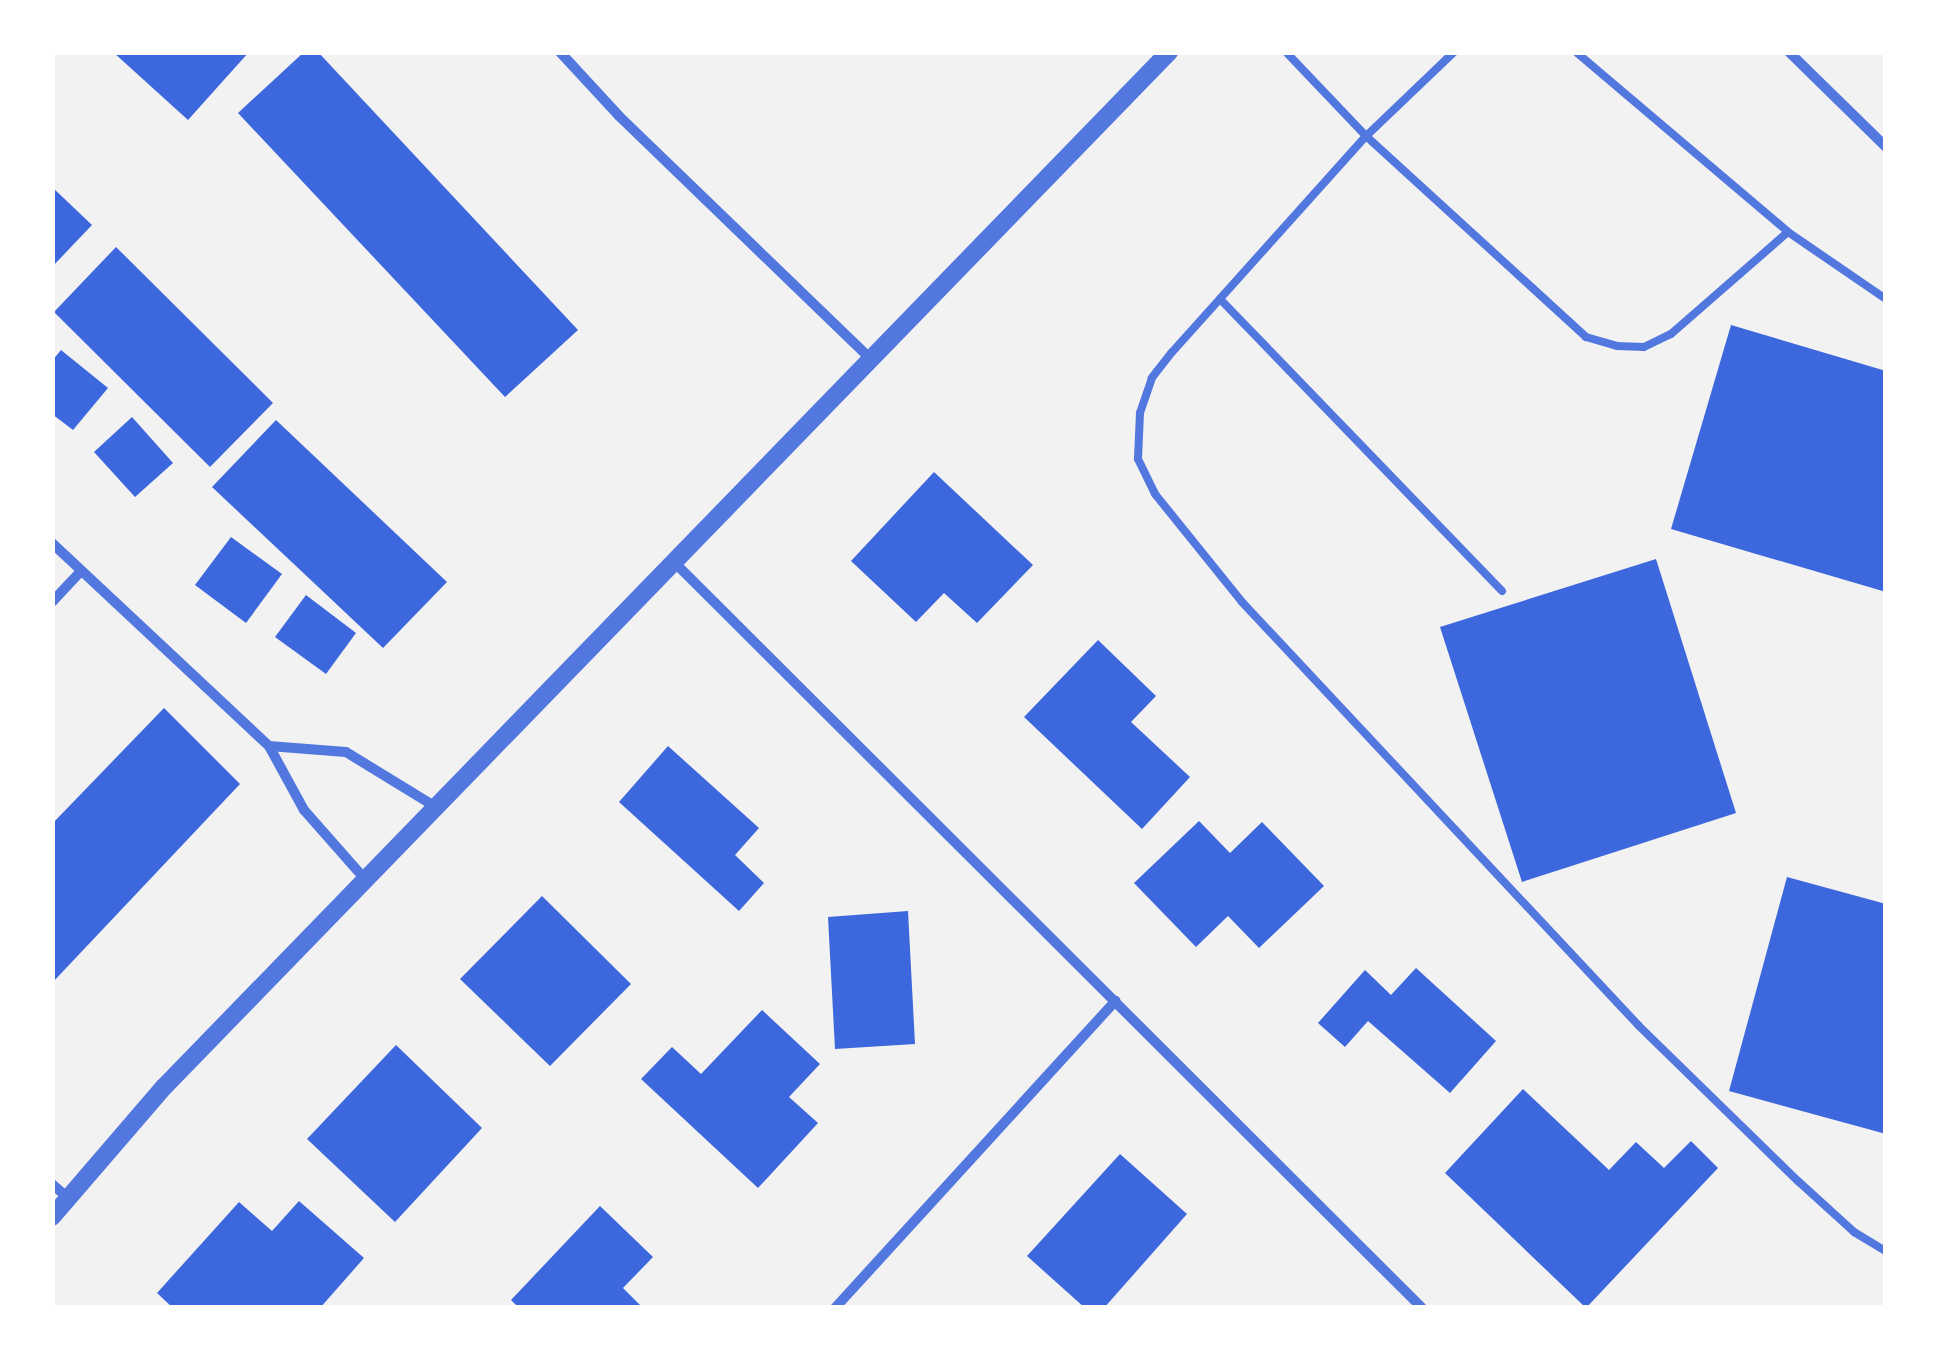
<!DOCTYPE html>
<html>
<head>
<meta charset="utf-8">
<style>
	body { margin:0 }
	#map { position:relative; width:1938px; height:1360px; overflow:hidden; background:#f2f2f2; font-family:"PT Serif",serif }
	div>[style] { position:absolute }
	.building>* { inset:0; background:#3d67dc }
	.service>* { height:8px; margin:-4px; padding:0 4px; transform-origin:4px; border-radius:4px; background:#5277de }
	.minor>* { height:10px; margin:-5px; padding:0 5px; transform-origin:5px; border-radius:5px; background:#5277de }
	.tertiary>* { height:18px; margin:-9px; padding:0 9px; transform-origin:9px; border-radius:9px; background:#5277de }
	span { translate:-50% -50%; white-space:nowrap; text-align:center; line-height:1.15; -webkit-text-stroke:10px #fff; paint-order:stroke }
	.frame { position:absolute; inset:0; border:55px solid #fff; pointer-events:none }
</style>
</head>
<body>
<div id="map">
	<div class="building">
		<div style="clip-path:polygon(113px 52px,249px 52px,188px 120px)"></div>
		<div style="clip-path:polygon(304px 52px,318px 52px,578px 330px,505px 397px,238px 113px)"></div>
		<div style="clip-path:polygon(52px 187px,92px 225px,52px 267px)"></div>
		<div style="clip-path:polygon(116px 247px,273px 403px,210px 467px,54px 312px)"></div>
		<div style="clip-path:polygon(1731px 325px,1886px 371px,1886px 592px,1671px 529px)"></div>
		<div style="clip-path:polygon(61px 350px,108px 388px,73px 430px,52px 414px,52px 361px)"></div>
		<div style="clip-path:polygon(132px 417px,173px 463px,135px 497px,94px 452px)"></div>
		<div style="clip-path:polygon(276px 420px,447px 582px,383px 648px,212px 487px)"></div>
		<div style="clip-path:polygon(934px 472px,1033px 565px,977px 623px,944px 593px,916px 622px,851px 561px)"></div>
		<div style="clip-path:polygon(231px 537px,282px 574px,246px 623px,195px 585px)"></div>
		<div style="clip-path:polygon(1656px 559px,1736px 813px,1522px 882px,1440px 627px)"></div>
		<div style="clip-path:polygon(306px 595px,356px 633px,326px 674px,275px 637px)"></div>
		<div style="clip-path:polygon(1098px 640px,1156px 696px,1131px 722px,1190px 777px,1142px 829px,1024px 717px)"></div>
		<div style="clip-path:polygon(164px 708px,240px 784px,52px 983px,52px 824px)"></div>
		<div style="clip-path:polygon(668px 746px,759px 828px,735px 855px,764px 883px,739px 911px,619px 802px)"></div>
		<div style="clip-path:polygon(1199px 821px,1230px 853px,1262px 822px,1324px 886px,1259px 948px,1228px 916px,1196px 947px,1134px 883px)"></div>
		<div style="clip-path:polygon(1787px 877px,1886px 904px,1886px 1134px,1729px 1091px)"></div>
		<div style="clip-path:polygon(542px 896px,631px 984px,550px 1066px,460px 979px)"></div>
		<div style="clip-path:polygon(908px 911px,915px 1044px,835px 1049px,828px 917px)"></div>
		<div style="clip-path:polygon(1416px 968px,1496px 1041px,1450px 1093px,1368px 1021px,1345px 1047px,1318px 1023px,1365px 970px,1391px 995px)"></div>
		<div style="clip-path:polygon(762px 1010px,820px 1064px,789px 1097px,818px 1123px,758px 1188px,641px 1079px,672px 1047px,701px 1074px)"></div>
		<div style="clip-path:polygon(396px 1045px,482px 1128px,395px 1222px,307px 1139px)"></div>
		<div style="clip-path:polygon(1523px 1089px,1609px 1170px,1636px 1142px,1664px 1168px,1691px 1141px,1718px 1168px,1586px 1308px,1445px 1173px)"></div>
		<div style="clip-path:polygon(1120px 1154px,1187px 1214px,1104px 1308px,1085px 1308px,1027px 1256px)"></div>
		<div style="clip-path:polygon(299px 1201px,364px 1258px,320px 1308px,173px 1308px,157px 1293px,239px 1202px,272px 1231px)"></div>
		<div style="clip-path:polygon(600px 1206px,653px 1257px,623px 1288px,643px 1308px,519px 1308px,511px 1300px)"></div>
	</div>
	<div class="service">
		<div style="left:1286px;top:52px;width:116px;rotate:46.4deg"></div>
		<div style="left:1366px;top:136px;width:298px;rotate:42.4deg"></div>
		<div style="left:1586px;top:337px;width:32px;rotate:16deg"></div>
		<div style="left:1617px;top:346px;width:27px;rotate:2deg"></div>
		<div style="left:1644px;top:347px;width:30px;rotate:-26deg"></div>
		<div style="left:1671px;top:334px;width:155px;rotate:-41.1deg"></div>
		<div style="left:1454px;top:52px;width:122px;rotate:136.3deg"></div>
		<div style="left:1366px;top:136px;width:290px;rotate:131.9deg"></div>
		<div style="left:1172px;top:352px;width:33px;rotate:128deg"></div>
		<div style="left:1152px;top:378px;width:37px;rotate:109deg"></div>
		<div style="left:1140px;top:413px;width:46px;rotate:92.5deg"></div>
		<div style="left:1138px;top:459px;width:39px;rotate:64deg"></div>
		<div style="left:1155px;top:494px;width:139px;rotate:51.1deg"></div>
		<div style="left:1242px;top:602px;width:581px;rotate:46.88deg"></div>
		<div style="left:1639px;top:1026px;width:222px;rotate:44.3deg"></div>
		<div style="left:1798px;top:1181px;width:76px;rotate:42.3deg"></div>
		<div style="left:1854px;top:1232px;width:37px;rotate:31deg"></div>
		<div style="left:1576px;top:52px;width:278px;rotate:40.3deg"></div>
		<div style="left:1788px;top:232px;width:119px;rotate:34.4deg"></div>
		<div style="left:1220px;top:299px;width:406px;rotate:46deg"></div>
	</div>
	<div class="minor">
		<div style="left:560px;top:52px;width:87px;rotate:47.3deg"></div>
		<div style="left:619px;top:116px;width:349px;rotate:44deg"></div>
		<div style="left:1789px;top:52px;width:136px;rotate:44.4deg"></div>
		<div style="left:52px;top:543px;width:297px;rotate:43.1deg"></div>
		<div style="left:269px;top:746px;width:73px;rotate:61.3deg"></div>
		<div style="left:304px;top:810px;width:91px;rotate:48.6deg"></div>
		<div style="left:672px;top:560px;width:1059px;rotate:44.92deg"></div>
		<div style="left:52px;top:602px;width:42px;rotate:-46.9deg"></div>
		<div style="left:269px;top:746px;width:77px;rotate:4.5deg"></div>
		<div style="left:346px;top:752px;width:103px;rotate:31.5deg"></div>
		<div style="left:52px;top:1184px;width:21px;rotate:41deg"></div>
		<div style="left:835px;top:1308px;width:416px;rotate:-47.6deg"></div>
	</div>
	<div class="tertiary">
		<div style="left:52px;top:1217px;width:172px;rotate:-49.3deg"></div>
		<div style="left:164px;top:1087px;width:1443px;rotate:-45.84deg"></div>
	</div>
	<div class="frame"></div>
</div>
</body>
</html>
